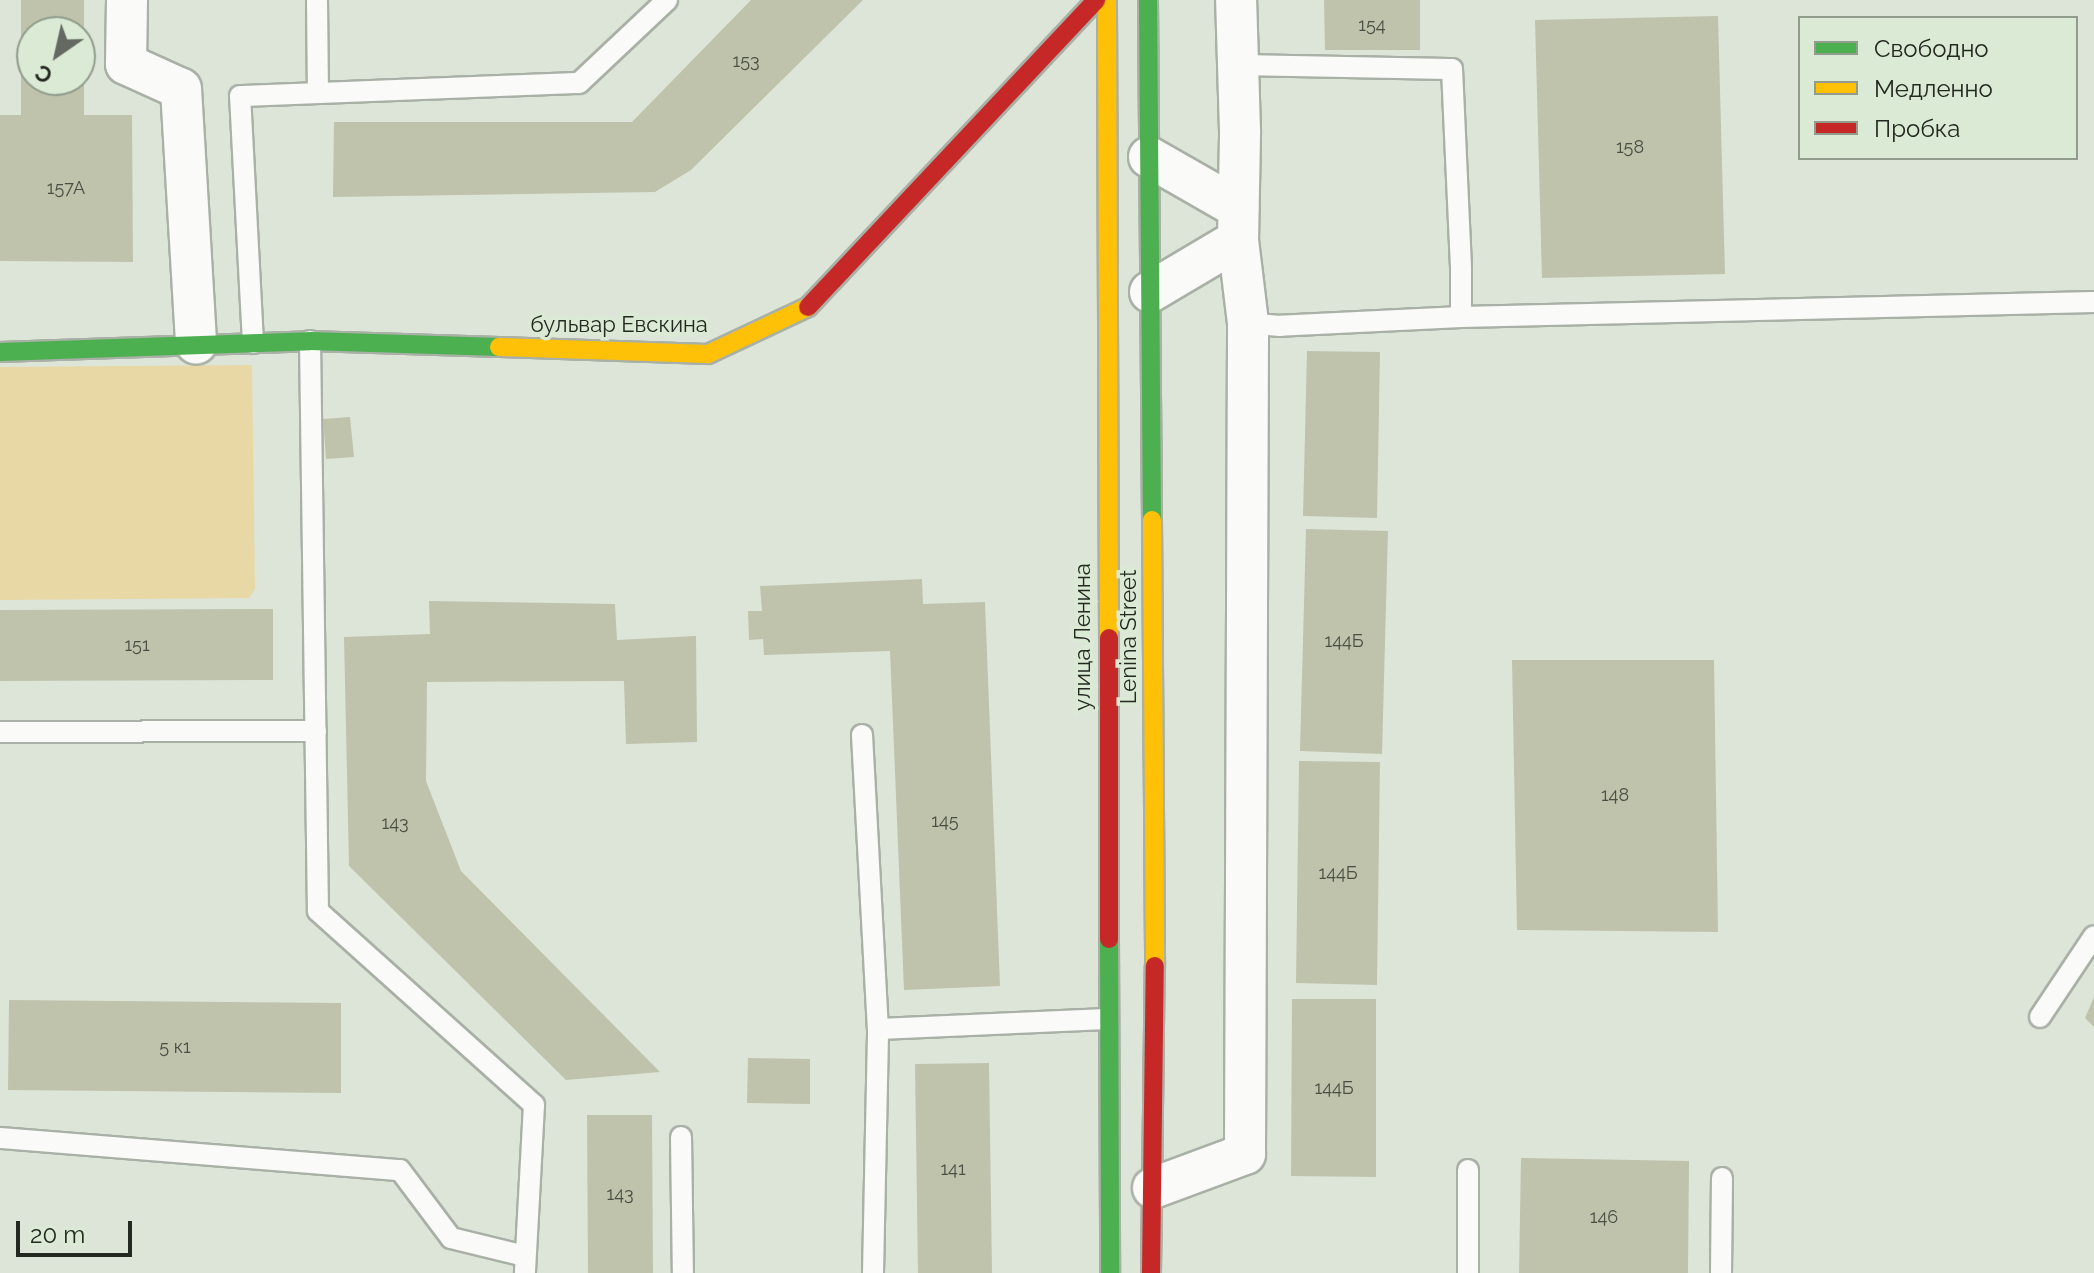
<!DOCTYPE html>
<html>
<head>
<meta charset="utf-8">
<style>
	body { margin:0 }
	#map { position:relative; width:2094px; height:1273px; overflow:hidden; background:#dde5d9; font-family:Raleway,sans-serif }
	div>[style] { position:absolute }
	.green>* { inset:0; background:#e7d8a5 }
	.building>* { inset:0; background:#bfc3ac }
	.roads { filter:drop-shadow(2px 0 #a9b0a6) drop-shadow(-2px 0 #a9b0a6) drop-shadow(0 2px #a9b0a6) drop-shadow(0 -2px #a9b0a6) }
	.lane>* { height:20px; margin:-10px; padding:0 10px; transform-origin:10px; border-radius:10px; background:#fafbf9 }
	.street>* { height:40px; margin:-20px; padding:0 20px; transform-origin:20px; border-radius:20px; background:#fafbf9 }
	.fast>* { height:18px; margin:-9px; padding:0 9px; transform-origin:9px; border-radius:9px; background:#4caf50 }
	.slow>* { height:18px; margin:-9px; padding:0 9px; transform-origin:9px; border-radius:9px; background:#ffc107 }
	.jam>* { height:18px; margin:-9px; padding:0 9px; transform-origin:9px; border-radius:9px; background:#c62828 }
	span { translate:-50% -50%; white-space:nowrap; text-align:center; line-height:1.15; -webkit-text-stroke:7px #dbead4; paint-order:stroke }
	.number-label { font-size:18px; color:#4a4f43 }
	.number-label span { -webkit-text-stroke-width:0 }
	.street-label { font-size:22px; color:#232820 }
	.legend { position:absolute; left:1798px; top:16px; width:280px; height:144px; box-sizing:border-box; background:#dbead4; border:2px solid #919c8c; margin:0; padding:10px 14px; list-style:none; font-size:24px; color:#232820 }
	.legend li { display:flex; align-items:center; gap:16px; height:40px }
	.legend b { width:40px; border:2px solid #919c8c }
	.north { position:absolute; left:16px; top:16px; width:80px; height:80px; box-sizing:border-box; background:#dbead4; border:2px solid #919c8c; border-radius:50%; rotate:214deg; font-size:22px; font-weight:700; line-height:32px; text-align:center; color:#232820 }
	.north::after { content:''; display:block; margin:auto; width:28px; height:36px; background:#646a61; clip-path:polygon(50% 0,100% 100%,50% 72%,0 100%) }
	.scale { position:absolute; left:16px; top:1221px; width:116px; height:36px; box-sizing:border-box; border:4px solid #232820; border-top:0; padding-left:10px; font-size:24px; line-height:28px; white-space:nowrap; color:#232820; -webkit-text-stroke:6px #dbead4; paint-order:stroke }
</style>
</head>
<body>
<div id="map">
	<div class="green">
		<div style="clip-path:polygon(252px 365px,255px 589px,249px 598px,0 600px,0 367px)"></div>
	</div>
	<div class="building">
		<div style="clip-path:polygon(evenodd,21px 0,84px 0,84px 115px,132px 115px,133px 262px,0 261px,0 115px,21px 115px,21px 0,32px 32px,80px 32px,80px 80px,32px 80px,32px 32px)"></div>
		<div style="clip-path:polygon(751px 0,863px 0,691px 170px,655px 192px,333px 197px,334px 122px,632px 122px)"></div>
		<div style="clip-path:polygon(1324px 0,1420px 0,1420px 50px,1325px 50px)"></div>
		<div style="clip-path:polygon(1718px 16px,1725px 274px,1542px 278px,1535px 20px)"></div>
		<div style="clip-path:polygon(1307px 351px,1380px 352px,1377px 518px,1303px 516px)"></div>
		<div style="clip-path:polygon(350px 417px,354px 457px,326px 459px,323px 419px)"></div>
		<div style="clip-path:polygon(1306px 529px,1388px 531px,1382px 754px,1300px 751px)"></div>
		<div style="clip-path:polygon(922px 579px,923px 604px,985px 602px,1000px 986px,904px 990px,890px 651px,764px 655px,763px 639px,749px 640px,748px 611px,762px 611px,760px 586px)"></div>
		<div style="clip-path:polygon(429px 601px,615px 604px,617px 640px,696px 636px,697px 742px,626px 744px,624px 681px,427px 682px,426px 781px,461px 871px,660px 1072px,566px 1080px,349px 866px,344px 637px,430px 634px)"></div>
		<div style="clip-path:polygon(273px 609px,273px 680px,0 681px,0 610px)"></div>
		<div style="clip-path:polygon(1512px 660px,1714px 660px,1718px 932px,1517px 930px)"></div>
		<div style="clip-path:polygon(1299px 761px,1380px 762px,1377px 985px,1296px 983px)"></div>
		<div style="clip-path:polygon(2094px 997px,2094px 1027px,2085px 1018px)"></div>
		<div style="clip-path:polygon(1292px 999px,1376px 999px,1376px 1177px,1291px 1176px)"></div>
		<div style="clip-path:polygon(9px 1000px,341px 1003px,341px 1093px,8px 1090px)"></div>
		<div style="clip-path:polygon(748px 1058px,810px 1059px,810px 1104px,747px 1103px)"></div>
		<div style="clip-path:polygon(989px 1063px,992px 1273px,918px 1273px,915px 1064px)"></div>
		<div style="clip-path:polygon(587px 1115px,652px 1115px,653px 1273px,588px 1273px)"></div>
		<div style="clip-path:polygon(1521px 1158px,1689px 1161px,1688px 1273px,1519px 1273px)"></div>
	</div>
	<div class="roads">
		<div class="lane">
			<div style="left:317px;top:0;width:93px;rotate:89.4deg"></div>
			<div style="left:1237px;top:65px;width:215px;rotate:1.1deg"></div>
			<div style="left:1452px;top:69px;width:200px;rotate:87.4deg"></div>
			<div style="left:1461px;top:269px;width:48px;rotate:90deg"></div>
			<div style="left:1461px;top:317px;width:181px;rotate:177.2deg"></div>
			<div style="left:1280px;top:326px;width:32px;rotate:-175deg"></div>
			<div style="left:1461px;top:317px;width:633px;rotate:-1.36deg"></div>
			<div style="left:310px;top:341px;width:570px;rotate:89.2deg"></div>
			<div style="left:318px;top:911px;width:290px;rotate:41.9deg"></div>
			<div style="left:534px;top:1105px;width:168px;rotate:93.1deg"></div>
			<div style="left:253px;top:343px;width:247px;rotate:-93deg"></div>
			<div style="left:240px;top:96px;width:339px;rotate:-2.2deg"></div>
			<div style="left:579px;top:83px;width:121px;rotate:-43.3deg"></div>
			<div style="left:0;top:732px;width:316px;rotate:-0.2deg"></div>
			<div style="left:862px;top:735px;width:294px;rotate:86.9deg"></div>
			<div style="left:2040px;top:1017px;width:97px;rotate:-56.3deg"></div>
			<div style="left:681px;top:1137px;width:136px;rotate:89.2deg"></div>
			<div style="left:0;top:1138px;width:401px;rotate:4.6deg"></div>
			<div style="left:400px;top:1170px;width:85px;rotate:53.1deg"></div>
			<div style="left:451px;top:1238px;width:76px;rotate:13.7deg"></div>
			<div style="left:1468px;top:1170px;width:103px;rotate:90deg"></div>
			<div style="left:873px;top:1273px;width:244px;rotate:-88.8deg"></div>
			<div style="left:878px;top:1029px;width:230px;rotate:-2.5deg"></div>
			<div style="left:1721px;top:1273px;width:95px;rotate:-89.4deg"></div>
		</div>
		<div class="street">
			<div style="left:127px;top:0;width:64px;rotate:90.9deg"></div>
			<div style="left:126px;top:64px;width:60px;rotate:24.4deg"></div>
			<div style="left:181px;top:89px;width:255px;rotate:86.6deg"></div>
			<div style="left:1149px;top:157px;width:103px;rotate:29.8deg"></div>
			<div style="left:1150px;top:292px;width:102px;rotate:-30.6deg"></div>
			<div style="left:1153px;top:1188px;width:98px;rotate:-20.3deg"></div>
			<div style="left:1245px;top:1154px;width:831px;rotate:-89.79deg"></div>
			<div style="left:1248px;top:323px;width:84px;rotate:-96.9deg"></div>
			<div style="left:1238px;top:240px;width:109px;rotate:-88.9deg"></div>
			<div style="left:1240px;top:131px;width:131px;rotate:-91.7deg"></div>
		</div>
		<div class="fast">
			<div style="left:1148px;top:0;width:520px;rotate:89.56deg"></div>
			<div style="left:0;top:352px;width:310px;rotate:-2deg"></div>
			<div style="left:310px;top:341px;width:189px;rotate:1.8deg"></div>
			<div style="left:1109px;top:939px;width:334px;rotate:89.8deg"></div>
		</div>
		<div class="slow">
			<div style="left:1107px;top:0;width:638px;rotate:89.82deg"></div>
			<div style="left:499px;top:347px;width:209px;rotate:1.9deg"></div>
			<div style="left:708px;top:354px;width:110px;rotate:-25.2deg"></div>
			<div style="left:1152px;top:520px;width:446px;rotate:89.6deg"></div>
		</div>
		<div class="jam">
			<div style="left:808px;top:307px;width:421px;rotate:-46.8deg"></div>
			<div style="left:1109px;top:638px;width:301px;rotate:90deg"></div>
			<div style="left:1151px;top:1273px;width:307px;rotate:-89.3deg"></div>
		</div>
	</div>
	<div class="number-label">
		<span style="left:1372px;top:25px">154</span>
		<span style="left:746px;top:61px">153</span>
		<span style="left:1630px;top:147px">158</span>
		<span style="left:66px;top:188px">157А</span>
		<span style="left:1344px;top:641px">144Б</span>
		<span style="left:137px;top:645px">151</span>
		<span style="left:1615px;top:795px">148</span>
		<span style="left:945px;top:821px">145</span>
		<span style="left:395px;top:823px">143</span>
		<span style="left:1338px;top:873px">144Б</span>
		<span style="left:175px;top:1047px">5 к1</span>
		<span style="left:1334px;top:1088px">144Б</span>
		<span style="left:953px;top:1169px">141</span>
		<span style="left:620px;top:1194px">143</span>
		<span style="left:1604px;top:1217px">146</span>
	</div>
	<div class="street-label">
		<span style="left:619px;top:325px">бульвар Евскина</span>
		<span style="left:1083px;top:637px;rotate:-90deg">улица Ленина</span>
		<span style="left:1129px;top:637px;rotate:-90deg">Lenina Street</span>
	</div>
	<ul class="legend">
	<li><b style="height:10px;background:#4caf50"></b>Свободно</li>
	<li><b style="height:10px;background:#ffc107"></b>Медленно</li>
	<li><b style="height:10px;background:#c62828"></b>Пробка</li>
	</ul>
	<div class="north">С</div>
	<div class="scale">20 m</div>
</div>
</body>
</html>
